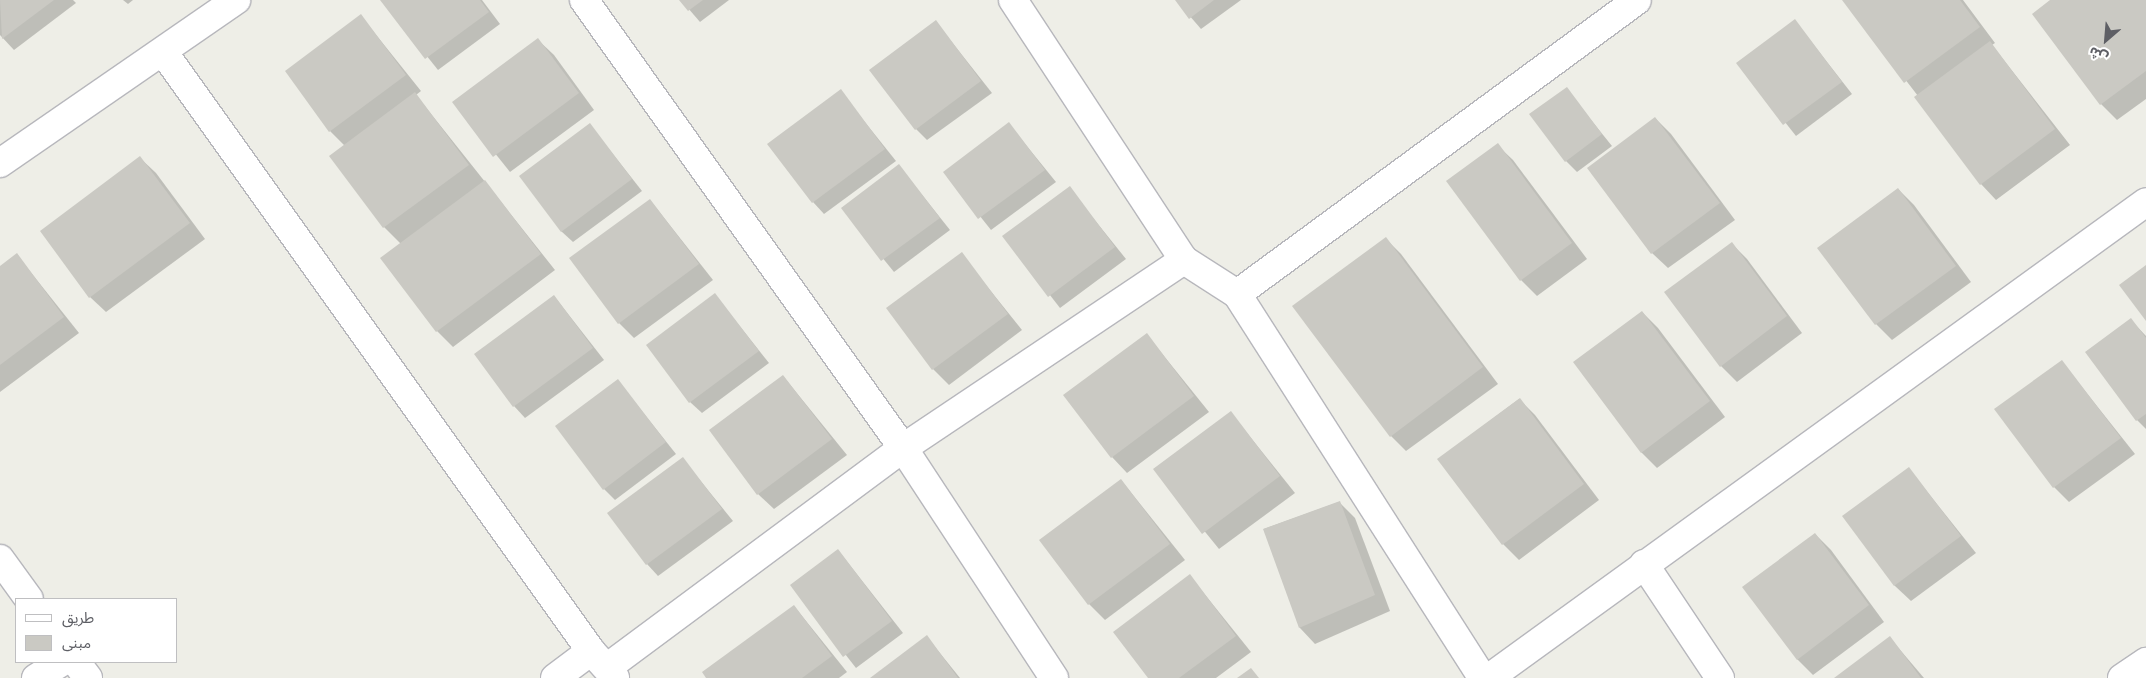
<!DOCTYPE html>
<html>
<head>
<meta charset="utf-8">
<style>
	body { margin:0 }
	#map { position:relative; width:2146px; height:678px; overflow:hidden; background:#eeeee7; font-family:Overpass,"Noto Sans Arabic",sans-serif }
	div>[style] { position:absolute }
	.shadow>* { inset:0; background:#0003 }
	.building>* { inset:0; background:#cac9c3 }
	.roads { filter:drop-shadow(1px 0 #b7b7bc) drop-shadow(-1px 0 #b7b7bc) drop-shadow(0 1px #b7b7bc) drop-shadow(0 -1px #b7b7bc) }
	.street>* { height:28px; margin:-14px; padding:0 14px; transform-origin:14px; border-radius:14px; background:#fff }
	span { translate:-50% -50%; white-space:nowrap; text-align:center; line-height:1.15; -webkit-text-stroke:4px #fff; paint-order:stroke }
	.legend { position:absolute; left:15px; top:598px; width:162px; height:65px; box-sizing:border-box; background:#fff; border:1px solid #bfbfc1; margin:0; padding:6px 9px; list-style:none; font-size:15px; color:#5e5f65 }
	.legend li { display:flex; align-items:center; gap:10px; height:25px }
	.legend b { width:25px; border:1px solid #bfbfc1 }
	.north { position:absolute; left:2081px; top:15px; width:50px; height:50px; -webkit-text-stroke:4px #fff; paint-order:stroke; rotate:207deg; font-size:14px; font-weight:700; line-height:20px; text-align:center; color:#5e5f65 }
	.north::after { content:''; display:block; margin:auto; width:18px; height:22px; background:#5e5f65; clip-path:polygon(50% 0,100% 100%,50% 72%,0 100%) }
</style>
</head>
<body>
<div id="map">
	<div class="shadow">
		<div style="clip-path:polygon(0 0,73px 0,76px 3px,14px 50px,0 35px)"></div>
		<div style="clip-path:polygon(123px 0,133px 0,128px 4px)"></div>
		<div style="clip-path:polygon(382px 0,482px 0,500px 24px,438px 70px)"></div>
		<div style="clip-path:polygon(681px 0,729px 0,700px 22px)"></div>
		<div style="clip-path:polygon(1176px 0,1241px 0,1201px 29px)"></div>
		<div style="clip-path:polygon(1844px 0,1963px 0,1995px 43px,1992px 45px,2070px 145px,1996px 200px,1981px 184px,1918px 96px)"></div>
		<div style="clip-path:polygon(2052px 0,2146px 0,2146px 99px,2117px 120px,2101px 104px,2034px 14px)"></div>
		<div style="clip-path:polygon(361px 16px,421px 91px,416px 95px,555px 270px,453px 347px,437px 331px,401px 244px,384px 227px,345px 146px,330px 131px)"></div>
		<div style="clip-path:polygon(1795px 21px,1852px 94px,1796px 136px,1738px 63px)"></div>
		<div style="clip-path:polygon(936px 22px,992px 93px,927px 140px,916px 129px)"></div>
		<div style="clip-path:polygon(538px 40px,554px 55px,594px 110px,510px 172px,454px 102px)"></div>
		<div style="clip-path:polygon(1566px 89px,1612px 146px,1577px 172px,1566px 161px)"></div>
		<div style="clip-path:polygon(840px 91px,896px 161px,824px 214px,813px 202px)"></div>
		<div style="clip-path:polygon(1655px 118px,1671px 134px,1735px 220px,1668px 268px,1652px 253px)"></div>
		<div style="clip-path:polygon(1009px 124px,1056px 182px,991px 230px,945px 172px)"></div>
		<div style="clip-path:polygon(590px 125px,642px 191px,573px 242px,561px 231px)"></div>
		<div style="clip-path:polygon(1497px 145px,1513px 160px,1587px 259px,1537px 296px,1521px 280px)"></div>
		<div style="clip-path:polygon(140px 158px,156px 173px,205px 239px,106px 312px,90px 297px)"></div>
		<div style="clip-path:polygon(899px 166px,950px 230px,894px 272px,842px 208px)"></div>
		<div style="clip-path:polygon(1069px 188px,1126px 259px,1060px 308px,1004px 236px)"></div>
		<div style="clip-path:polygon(1898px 189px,1914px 205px,1971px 282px,1892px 340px,1876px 324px,1819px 248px)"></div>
		<div style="clip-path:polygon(650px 200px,713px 280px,634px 338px,619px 323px)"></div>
		<div style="clip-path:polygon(1385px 238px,1401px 254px,1498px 384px,1406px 451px,1391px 436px)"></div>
		<div style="clip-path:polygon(1731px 243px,1747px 259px,1802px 333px,1737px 382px,1721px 366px)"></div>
		<div style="clip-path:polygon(961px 254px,1022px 330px,949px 385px,933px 369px)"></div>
		<div style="clip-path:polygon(17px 255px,79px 333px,0 392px,0 267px)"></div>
		<div style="clip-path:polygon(715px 295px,769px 363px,702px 413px,690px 402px)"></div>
		<div style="clip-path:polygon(554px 296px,604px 360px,525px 418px,514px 406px)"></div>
		<div style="clip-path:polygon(1642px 312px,1658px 328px,1725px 417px,1657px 468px,1641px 452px)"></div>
		<div style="clip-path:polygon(2131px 320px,2146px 336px,2146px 429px,2137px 420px)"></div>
		<div style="clip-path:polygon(1147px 335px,1209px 412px,1127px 473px,1112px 457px)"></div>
		<div style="clip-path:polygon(2062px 362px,2135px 454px,2069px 502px,2054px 487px)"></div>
		<div style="clip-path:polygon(783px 376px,847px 455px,774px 509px,758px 494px)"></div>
		<div style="clip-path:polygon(618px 381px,676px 454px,615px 500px,604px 489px)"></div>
		<div style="clip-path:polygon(1519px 399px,1535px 415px,1599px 500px,1519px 560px,1503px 544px,1439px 459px)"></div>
		<div style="clip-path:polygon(1231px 413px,1295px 493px,1219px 549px,1154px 469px)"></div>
		<div style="clip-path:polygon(682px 458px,733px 521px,658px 576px,647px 564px)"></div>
		<div style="clip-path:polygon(1909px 469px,1976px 553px,1911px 601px,1895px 586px,1844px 517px)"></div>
		<div style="clip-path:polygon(1121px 480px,1185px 560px,1105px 620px,1089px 604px)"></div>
		<div style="clip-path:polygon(1339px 502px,1355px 518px,1390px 611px,1315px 644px,1300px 628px,1264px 529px)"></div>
		<div style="clip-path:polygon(1815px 534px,1831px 550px,1884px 622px,1813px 675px,1797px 659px)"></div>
		<div style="clip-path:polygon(838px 550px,903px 633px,856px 668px,791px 585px)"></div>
		<div style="clip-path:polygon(1190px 576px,1251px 652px,1216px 678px,1149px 678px)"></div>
		<div style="clip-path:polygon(794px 606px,847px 672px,839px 678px,708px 678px)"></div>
		<div style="clip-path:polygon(927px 637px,960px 678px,872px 678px)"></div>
		<div style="clip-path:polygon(1890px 638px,1924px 678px,1836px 678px)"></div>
	</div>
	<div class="building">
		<div style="clip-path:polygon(0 0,54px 0,2px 39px)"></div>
		<div style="clip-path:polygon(380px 0,480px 0,489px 12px,425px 59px)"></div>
		<div style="clip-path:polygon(679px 0,703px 0,688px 11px)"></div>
		<div style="clip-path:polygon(1175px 0,1214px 0,1189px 19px)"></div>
		<div style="clip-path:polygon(1842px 0,1960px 0,1980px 27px,1904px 83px)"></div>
		<div style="clip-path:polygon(2050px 0,2146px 0,2146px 71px,2100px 105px,2032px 14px)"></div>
		<div style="clip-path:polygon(361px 14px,406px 75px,329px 132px,285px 71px)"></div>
		<div style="clip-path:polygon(1795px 19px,1842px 82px,1783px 125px,1736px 63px)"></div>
		<div style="clip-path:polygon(936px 20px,981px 81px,915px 130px,869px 70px)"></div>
		<div style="clip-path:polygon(538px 38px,579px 93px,493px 157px,452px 102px)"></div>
		<div style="clip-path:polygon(1990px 41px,2055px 129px,1980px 185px,1914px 97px)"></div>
		<div style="clip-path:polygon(1567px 87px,1602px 134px,1565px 162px,1529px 114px)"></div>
		<div style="clip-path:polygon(841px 89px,885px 149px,812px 203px,767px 144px)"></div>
		<div style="clip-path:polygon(415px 92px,469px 165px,383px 228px,329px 156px)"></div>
		<div style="clip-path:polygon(1655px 117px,1720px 203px,1651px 254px,1587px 168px)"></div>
		<div style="clip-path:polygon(1009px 122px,1045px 170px,978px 219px,943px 172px)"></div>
		<div style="clip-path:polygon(590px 123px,632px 179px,561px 232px,519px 176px)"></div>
		<div style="clip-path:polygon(1498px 143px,1572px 243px,1520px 281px,1446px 181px)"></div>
		<div style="clip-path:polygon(140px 156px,190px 223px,89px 298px,40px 231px)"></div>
		<div style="clip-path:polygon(899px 164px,940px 218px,881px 261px,841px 208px)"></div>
		<div style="clip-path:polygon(485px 180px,541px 254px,436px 332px,380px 258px)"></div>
		<div style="clip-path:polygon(1070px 186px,1115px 247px,1048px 297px,1002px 236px)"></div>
		<div style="clip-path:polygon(1898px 188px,1956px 266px,1875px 325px,1817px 248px)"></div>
		<div style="clip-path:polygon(650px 199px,699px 264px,618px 324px,569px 258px)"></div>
		<div style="clip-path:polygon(1386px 237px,1483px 367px,1390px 437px,1292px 306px)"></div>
		<div style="clip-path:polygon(1732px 242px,1787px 316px,1720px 367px,1664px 292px)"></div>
		<div style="clip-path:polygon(962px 252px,1008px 314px,932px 370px,886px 308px)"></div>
		<div style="clip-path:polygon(17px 253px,64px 317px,0 365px,0 266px)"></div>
		<div style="clip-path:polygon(2146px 265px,2146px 321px,2119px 285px)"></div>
		<div style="clip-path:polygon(715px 293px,759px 351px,689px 403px,646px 345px)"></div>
		<div style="clip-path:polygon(554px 295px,593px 348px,513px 407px,474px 354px)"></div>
		<div style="clip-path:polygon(1642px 311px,1710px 401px,1641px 453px,1573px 362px)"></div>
		<div style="clip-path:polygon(2131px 318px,2146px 338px,2146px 414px,2136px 421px,2085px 352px)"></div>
		<div style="clip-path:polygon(1147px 333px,1194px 396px,1111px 458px,1063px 395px)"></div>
		<div style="clip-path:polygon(2062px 360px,2121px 438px,2053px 488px,1994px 409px)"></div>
		<div style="clip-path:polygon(783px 375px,832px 439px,757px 495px,709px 430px)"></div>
		<div style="clip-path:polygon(618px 379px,666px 442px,603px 490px,555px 426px)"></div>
		<div style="clip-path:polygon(1520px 398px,1584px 484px,1502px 545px,1437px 459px)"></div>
		<div style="clip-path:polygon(1231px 411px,1280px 476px,1202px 534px,1153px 469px)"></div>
		<div style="clip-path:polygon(683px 457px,722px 509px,646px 565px,607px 513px)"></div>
		<div style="clip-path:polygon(1909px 467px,1961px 536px,1894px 586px,1842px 516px)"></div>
		<div style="clip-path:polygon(1121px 479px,1170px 544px,1088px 605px,1039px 540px)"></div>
		<div style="clip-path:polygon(1340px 501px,1375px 595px,1299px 628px,1263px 529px)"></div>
		<div style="clip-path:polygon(1815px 533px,1869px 605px,1797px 660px,1742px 587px)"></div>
		<div style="clip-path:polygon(838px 549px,892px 621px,843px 657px,790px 585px)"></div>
		<div style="clip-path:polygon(1190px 574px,1236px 636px,1179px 678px,1148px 678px,1113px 632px)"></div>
		<div style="clip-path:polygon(794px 605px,832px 656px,802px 678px,706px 678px,702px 672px)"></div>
		<div style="clip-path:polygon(927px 635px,958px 678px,870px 678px)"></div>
		<div style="clip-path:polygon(1890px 636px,1921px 678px,1834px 678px)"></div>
		<div style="clip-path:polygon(1251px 668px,1259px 678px,1237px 678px)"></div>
	</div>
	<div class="roads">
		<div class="street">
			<div style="left:584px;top:0;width:550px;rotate:54.55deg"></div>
			<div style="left:903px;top:448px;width:275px;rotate:56.7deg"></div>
			<div style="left:1013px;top:0;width:311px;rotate:56.7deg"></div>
			<div style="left:1184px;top:260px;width:63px;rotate:32.7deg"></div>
			<div style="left:1237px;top:294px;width:456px;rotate:57.4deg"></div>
			<div style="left:164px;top:53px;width:735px;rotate:54.47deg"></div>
			<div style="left:591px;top:651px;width:36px;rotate:48deg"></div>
			<div style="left:0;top:163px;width:287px;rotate:-34.6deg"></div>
			<div style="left:1237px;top:294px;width:496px;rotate:-36.3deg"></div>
			<div style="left:0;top:559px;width:49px;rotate:54.1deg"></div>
			<div style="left:1644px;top:564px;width:137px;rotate:56.3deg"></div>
			<div style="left:76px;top:662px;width:20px;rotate:53deg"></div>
			<div style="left:608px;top:667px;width:367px;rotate:-36.6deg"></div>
			<div style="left:903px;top:448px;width:338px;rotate:-33.8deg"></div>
			<div style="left:36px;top:678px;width:31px;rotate:-32deg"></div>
			<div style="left:555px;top:678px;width:45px;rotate:-36.9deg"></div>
			<div style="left:1489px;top:678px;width:811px;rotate:-35.92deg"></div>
			<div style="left:2122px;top:678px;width:29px;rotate:-34deg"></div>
		</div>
	</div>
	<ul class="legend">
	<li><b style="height:6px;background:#fff"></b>طريق</li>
	<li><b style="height:14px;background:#cac9c3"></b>مبنى</li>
	</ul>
	<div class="north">ش</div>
</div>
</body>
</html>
